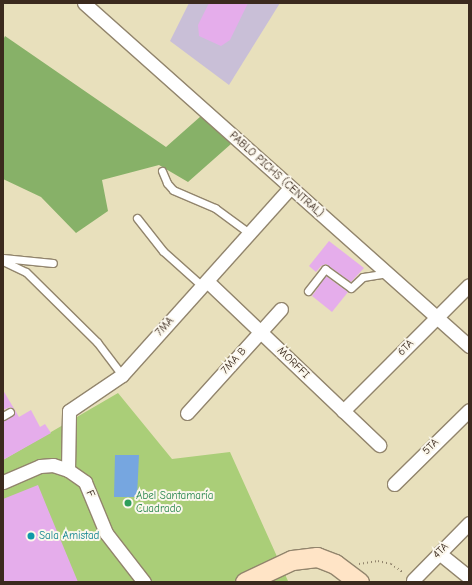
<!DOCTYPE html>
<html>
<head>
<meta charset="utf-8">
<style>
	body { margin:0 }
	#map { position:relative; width:472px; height:585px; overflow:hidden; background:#e8e0bc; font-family:"Comic Neue",sans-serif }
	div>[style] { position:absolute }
	.industrial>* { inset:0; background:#c9bfd7 }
	.green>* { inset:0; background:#aace78 }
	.forest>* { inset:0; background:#87b168 }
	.water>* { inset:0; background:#76a6e0 }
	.building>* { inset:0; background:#e5adeb }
	.path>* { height:2px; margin-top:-1px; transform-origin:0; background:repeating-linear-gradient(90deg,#92856d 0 1px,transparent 0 4px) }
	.roads { filter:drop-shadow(1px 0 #92856d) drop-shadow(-1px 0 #92856d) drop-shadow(0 1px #92856d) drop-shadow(0 -1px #92856d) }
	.lane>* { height:7px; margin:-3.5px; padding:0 3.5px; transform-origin:3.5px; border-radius:3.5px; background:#fff }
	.street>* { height:13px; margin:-6.5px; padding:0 6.5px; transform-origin:6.5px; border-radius:6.5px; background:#fff }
	.secondary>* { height:19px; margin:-9.5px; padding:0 9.5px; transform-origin:9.5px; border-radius:9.5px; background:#ffe4c6 }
	.dots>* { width:11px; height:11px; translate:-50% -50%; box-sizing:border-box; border:2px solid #fbf7ec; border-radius:50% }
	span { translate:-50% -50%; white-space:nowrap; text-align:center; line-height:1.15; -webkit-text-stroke:4px #fbf7ec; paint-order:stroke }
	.street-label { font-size:11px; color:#3b2a1e }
	.leisure-label { font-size:11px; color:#27864d }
	.left { translate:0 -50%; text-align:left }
	.culture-label { font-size:11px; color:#0d838f }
	.frame { position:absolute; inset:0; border:4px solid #3b2a1e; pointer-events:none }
</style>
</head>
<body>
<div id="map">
	<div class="industrial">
		<div style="clip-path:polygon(189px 3px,280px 3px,229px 85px,170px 41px)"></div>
	</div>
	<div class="green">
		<div style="clip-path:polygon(118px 393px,172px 459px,230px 452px,288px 581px,3px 582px,3px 460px)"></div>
	</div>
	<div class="forest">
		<div style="clip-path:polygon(5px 36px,166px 147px,201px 116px,231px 144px,188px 182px,159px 165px,102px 180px,108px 211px,76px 233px,41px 197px,3px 179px,3px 40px)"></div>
	</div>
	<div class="water">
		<div style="clip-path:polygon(115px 455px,139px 455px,137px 497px,114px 497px)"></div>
	</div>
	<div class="building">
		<div style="clip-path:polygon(209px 3px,248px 3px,230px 40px,221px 46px,199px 36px,198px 25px)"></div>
		<div style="clip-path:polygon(329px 241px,364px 268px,351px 282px,326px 264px,321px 266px,316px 272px,309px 266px)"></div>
		<div style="clip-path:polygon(326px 276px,348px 292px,332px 312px,312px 296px)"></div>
		<div style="clip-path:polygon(3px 390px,19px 417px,31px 410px,40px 427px,45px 424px,51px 433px,3px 460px,3px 421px,12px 416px,15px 412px,14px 409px,10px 407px,3px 410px)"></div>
		<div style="clip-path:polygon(38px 485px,49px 512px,78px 582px,3px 582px,3px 499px)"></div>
	</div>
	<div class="path">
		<div style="left:359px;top:564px;width:19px;rotate:-9deg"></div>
		<div style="left:378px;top:561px;width:13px;rotate:13deg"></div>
		<div style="left:391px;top:564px;width:16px;rotate:35deg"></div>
	</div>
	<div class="roads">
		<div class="lane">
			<div style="left:162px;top:171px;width:13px;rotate:67deg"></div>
			<div style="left:167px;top:183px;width:9px;rotate:49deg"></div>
			<div style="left:173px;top:190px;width:46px;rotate:23.2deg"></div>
			<div style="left:215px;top:208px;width:42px;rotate:36.3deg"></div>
			<div style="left:137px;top:218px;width:42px;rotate:51.8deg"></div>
			<div style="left:163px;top:251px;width:52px;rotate:41.9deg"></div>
			<div style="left:3px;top:258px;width:50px;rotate:5.7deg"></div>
			<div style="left:3px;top:261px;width:25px;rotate:26deg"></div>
			<div style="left:26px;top:272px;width:100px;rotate:44.6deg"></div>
			<div style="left:97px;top:342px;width:41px;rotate:52.9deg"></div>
			<div style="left:308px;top:291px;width:28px;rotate:-52deg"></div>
			<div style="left:325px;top:269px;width:32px;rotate:36deg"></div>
			<div style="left:351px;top:288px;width:16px;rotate:-43deg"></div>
			<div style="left:363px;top:277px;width:25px;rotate:-9deg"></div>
			<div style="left:3px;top:416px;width:8px;rotate:-30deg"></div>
		</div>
		<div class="street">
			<div style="left:84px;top:3px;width:516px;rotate:41.7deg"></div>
			<div style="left:207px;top:281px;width:238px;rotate:43.6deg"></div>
			<div style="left:343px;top:411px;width:178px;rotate:-45deg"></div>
			<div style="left:187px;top:413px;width:140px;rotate:-47.9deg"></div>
			<div style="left:68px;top:470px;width:59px;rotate:-89deg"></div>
			<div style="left:69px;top:411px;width:64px;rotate:-34.2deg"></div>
			<div style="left:122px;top:375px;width:251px;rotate:-48.1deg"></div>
			<div style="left:3px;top:482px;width:40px;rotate:-23.4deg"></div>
			<div style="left:40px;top:466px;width:13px;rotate:-4deg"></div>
			<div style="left:53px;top:465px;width:16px;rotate:18deg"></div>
			<div style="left:68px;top:470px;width:21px;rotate:35deg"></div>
			<div style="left:85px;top:482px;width:55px;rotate:67.6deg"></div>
			<div style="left:106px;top:533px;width:62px;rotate:52.2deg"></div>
			<div style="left:394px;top:484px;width:105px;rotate:-44.6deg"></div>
			<div style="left:439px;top:553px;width:38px;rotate:39deg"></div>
			<div style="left:413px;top:580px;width:80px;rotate:-45.5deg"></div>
		</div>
		<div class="secondary">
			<div style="left:245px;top:582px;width:52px;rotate:-25.1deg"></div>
			<div style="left:292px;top:560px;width:25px;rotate:-7deg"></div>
			<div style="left:317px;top:557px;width:19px;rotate:21deg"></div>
			<div style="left:335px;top:564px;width:30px;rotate:37deg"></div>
		</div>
	</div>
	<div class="dots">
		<div style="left:128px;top:503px;background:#2e9e5b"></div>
		<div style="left:31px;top:536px;background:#0f9aa8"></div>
	</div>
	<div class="street-label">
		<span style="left:276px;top:175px;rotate:42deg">PABLO PICHS (CENTRAL)</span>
		<span style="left:165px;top:327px;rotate:-48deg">7MA</span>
		<span style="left:406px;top:348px;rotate:-45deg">6TA</span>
		<span style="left:234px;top:361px;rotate:-48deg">7MA B</span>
		<span style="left:293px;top:363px;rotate:44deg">MORFFI</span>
		<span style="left:431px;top:447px;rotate:-45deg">5TA</span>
		<span style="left:90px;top:494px;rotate:67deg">F</span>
		<span style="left:441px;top:551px;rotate:-45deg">4TA</span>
	</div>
	<div class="leisure-label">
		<span class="left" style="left:136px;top:503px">Abel Santamaría<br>Cuadrado</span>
	</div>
	<div class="culture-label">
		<span class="left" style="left:39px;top:536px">Sala Amistad</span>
	</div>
	<div class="frame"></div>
</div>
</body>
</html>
